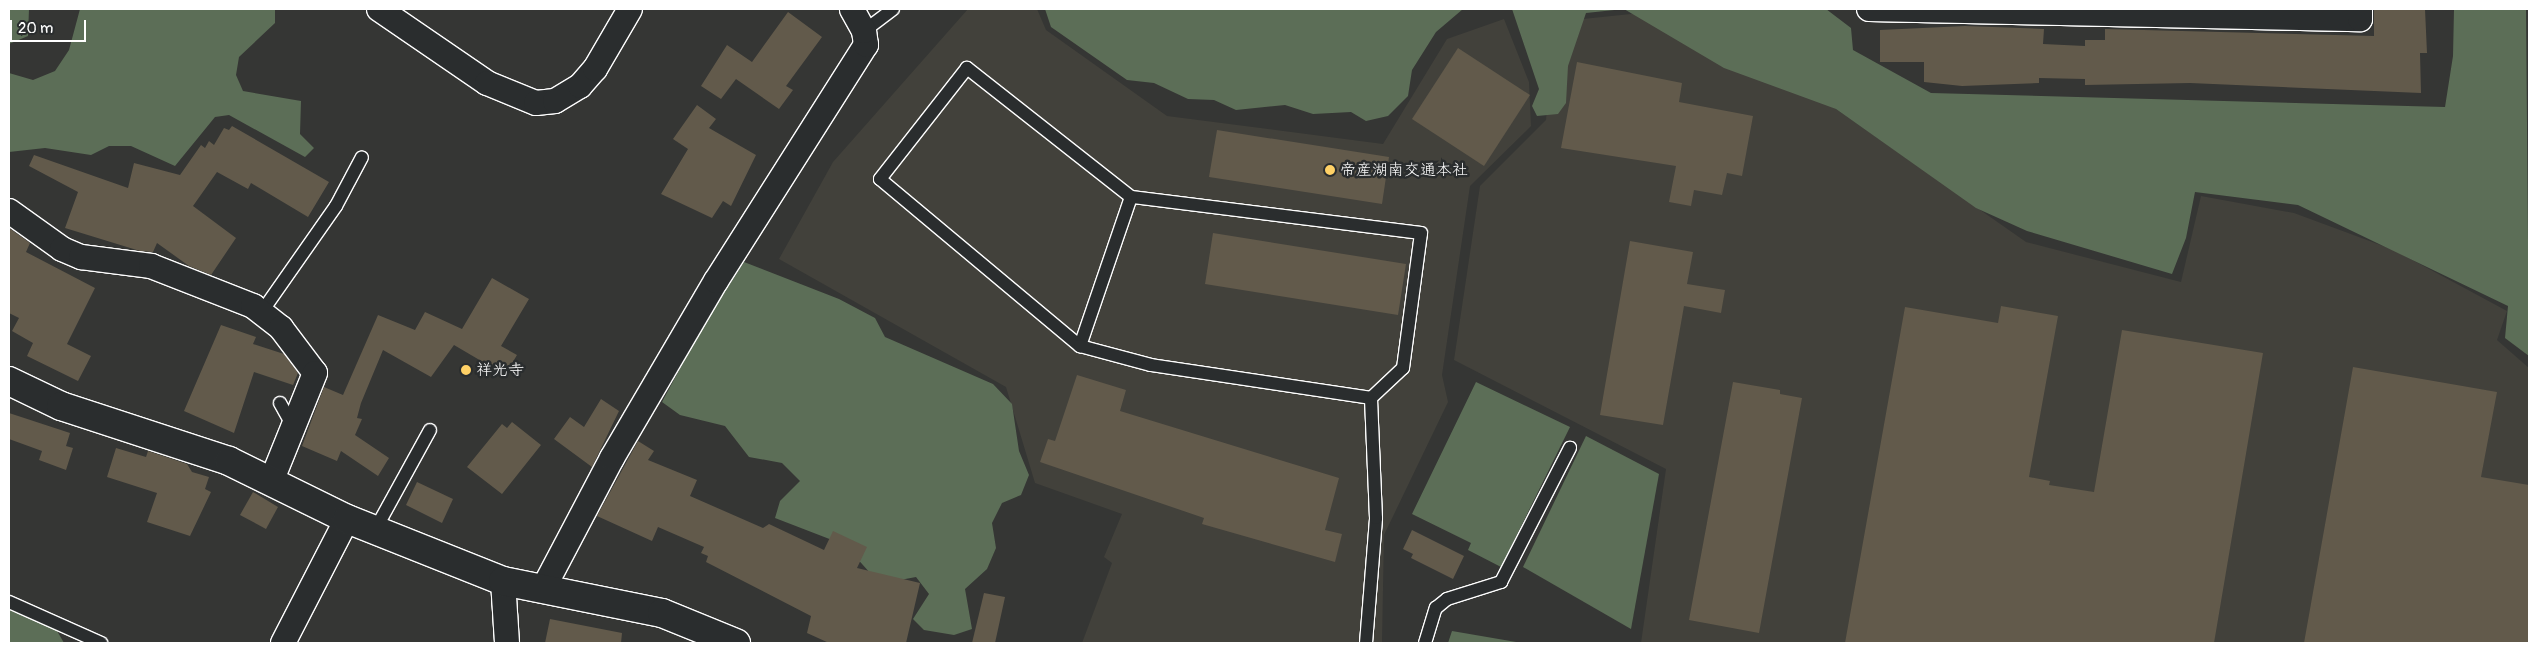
<!DOCTYPE html>
<html>
<head>
<meta charset="utf-8">
<style>
	body { margin:0 }
	#map { position:relative; width:2538px; height:652px; overflow:hidden; background:#353634; font-family:Pangolin,"Klee One",sans-serif }
	div>[style] { position:absolute }
	.built>* { inset:0; background:#42413b }
	.green>* { inset:0; background:#5c6e57 }
	.building>* { inset:0; background:#625a4b }
	.roads { filter:drop-shadow(1px 0 #fff) drop-shadow(-1px 0 #fff) drop-shadow(0 1px #fff) drop-shadow(0 -1px #fff) }
	.service>* { height:12px; margin:-6px; padding:0 6px; transform-origin:6px; border-radius:6px; background:#2a2d2e }
	.minor>* { height:24px; margin:-12px; padding:0 12px; transform-origin:12px; border-radius:12px; background:#2a2d2e }
	.tertiary>* { height:28px; margin:-14px; padding:0 14px; transform-origin:14px; border-radius:14px; background:#2a2d2e }
	.dots>* { width:14px; height:14px; translate:-50% -50%; box-sizing:border-box; border:2px solid #2a2d2e; border-radius:50% }
	span { translate:-50% -50%; white-space:nowrap; text-align:center; line-height:1.15; -webkit-text-stroke:5px #2a2d2e; paint-order:stroke }
	.poi-label { font-size:16px; color:#fff }
	.left { translate:0 -50%; text-align:left }
	.frame { position:absolute; inset:0; border:10px solid #fff; pointer-events:none }
	.scale { position:absolute; left:10px; top:20px; width:76px; height:22px; box-sizing:border-box; border:2px solid #fff; border-top:0; padding-left:6px; font-size:15px; line-height:18px; white-space:nowrap; color:#fff; -webkit-text-stroke:4px #2a2d2e; paint-order:stroke }
</style>
</head>
<body>
<div id="map">
	<div class="built">
		<div style="clip-path:polygon(968px 9px,1037px 9px,1046px 30px,1167px 116px,1383px 144px,1447px 39px,1504px 19px,1529px 82px,1531px 126px,1470px 186px,1442px 375px,1448px 402px,1384px 535px,1382px 643px,1082px 643px,1112px 563px,1104px 557px,1122px 514px,1035px 483px,1006px 387px,779px 259px,833px 162px)"></div>
		<div style="clip-path:polygon(1650px 12px,1836px 109px,2026px 242px,2181px 282px,2201px 196px,2294px 213px,2394px 250px,2507px 311px,2497px 340px,2529px 368px,2529px 643px,1641px 643px,1666px 469px,1454px 360px,1480px 186px,1546px 120px,1554px 22px)"></div>
	</div>
	<div class="green">
		<div style="clip-path:polygon(9px 9px,29px 9px,28px 36px,9px 44px)"></div>
		<div style="clip-path:polygon(80px 9px,275px 9px,275px 23px,239px 57px,236px 75px,243px 91px,301px 101px,300px 134px,314px 148px,305px 157px,229px 115px,215px 117px,175px 166px,131px 146px,109px 146px,91px 155px,45px 148px,9px 152px,9px 73px,33px 80px,55px 71px,69px 50px)"></div>
		<div style="clip-path:polygon(1045px 9px,1463px 9px,1436px 32px,1412px 70px,1408px 96px,1388px 116px,1366px 121px,1351px 112px,1313px 114px,1285px 105px,1236px 110px,1214px 100px,1188px 99px,1154px 83px,1127px 80px,1051px 27px)"></div>
		<div style="clip-path:polygon(1512px 9px,1826px 9px,1851px 28px,1853px 50px,1931px 93px,2445px 107px,2453px 56px,2454px 9px,2526px 9px,2529px 356px,2505px 338px,2508px 306px,2298px 205px,2195px 192px,2186px 238px,2172px 274px,2027px 231px,1976px 208px,1836px 109px,1724px 68px,1624px 9px,1586px 13px,1568px 66px,1566px 103px,1558px 114px,1537px 116px,1532px 106px,1539px 89px)"></div>
		<div style="clip-path:polygon(744px 262px,839px 299px,875px 318px,885px 337px,993px 384px,1012px 404px,1019px 451px,1029px 475px,1021px 495px,1002px 503px,992px 523px,996px 548px,987px 569px,965px 589px,972px 629px,954px 635px,924px 630px,913px 619px,929px 594px,916px 577px,900px 580px,871px 574px,845px 545px,775px 518px,780px 501px,800px 481px,782px 463px,749px 457px,725px 426px,680px 415px,662px 402px,704px 324px)"></div>
		<div style="clip-path:polygon(1476px 382px,1570px 427px,1501px 567px,1468px 550px,1471px 543px,1412px 514px)"></div>
		<div style="clip-path:polygon(1586px 436px,1659px 474px,1631px 629px,1523px 567px)"></div>
		<div style="clip-path:polygon(9px 610px,56px 629px,64px 643px,9px 643px)"></div>
		<div style="clip-path:polygon(1452px 631px,1522px 643px,1448px 643px)"></div>
	</div>
	<div class="building">
		<div style="clip-path:polygon(2374px 9px,2425px 9px,2427px 53px,2420px 53px,2421px 93px,2190px 83px,2085px 85px,2085px 79px,2039px 78px,2039px 83px,1962px 86px,1924px 82px,1924px 62px,1880px 62px,1880px 30px,1965px 26px,2044px 29px,2043px 44px,2085px 46px,2085px 40px,2105px 40px,2105px 29px,2374px 36px)"></div>
		<div style="clip-path:polygon(788px 12px,822px 37px,786px 86px,793px 90px,779px 109px,736px 79px,721px 99px,701px 86px,727px 45px,752px 62px)"></div>
		<div style="clip-path:polygon(1458px 48px,1530px 95px,1484px 166px,1412px 119px)"></div>
		<div style="clip-path:polygon(1577px 62px,1682px 83px,1679px 102px,1753px 116px,1742px 176px,1727px 173px,1722px 195px,1694px 190px,1691px 206px,1669px 202px,1676px 166px,1561px 148px)"></div>
		<div style="clip-path:polygon(697px 105px,716px 119px,709px 128px,756px 155px,731px 206px,723px 201px,712px 218px,661px 194px,688px 149px,673px 139px)"></div>
		<div style="clip-path:polygon(232px 126px,329px 182px,308px 217px,251px 183px,248px 189px,217px 172px,193px 206px,236px 238px,211px 275px,189px 266px,157px 243px,153px 252px,140px 251px,65px 228px,78px 192px,29px 166px,34px 155px,128px 188px,134px 163px,180px 175px,201px 145px,205px 148px,209px 141px,214px 145px,224px 128px,229px 130px)"></div>
		<div style="clip-path:polygon(1217px 130px,1389px 157px,1382px 204px,1209px 177px)"></div>
		<div style="clip-path:polygon(9px 228px,30px 243px,26px 252px,95px 288px,67px 344px,91px 356px,78px 381px,27px 356px,33px 343px,12px 331px,19px 318px,9px 313px)"></div>
		<div style="clip-path:polygon(1213px 233px,1406px 264px,1398px 315px,1205px 284px)"></div>
		<div style="clip-path:polygon(1630px 241px,1693px 252px,1687px 284px,1725px 290px,1721px 313px,1684px 306px,1663px 425px,1600px 415px)"></div>
		<div style="clip-path:polygon(492px 278px,529px 299px,501px 346px,517px 355px,505px 375px,454px 345px,431px 377px,383px 350px,361px 403px,357px 418px,362px 419px,355px 435px,389px 458px,378px 476px,341px 451px,337px 461px,302px 446px,324px 387px,343px 395px,378px 315px,415px 330px,425px 312px,462px 329px)"></div>
		<div style="clip-path:polygon(2001px 306px,2058px 316px,2029px 477px,2050px 481px,2049px 485px,2094px 492px,2122px 330px,2263px 353px,2214px 643px,1845px 643px,1905px 307px,1998px 323px)"></div>
		<div style="clip-path:polygon(221px 325px,256px 337px,253px 344px,284px 354px,298px 373px,293px 385px,254px 372px,234px 433px,184px 411px)"></div>
		<div style="clip-path:polygon(2353px 367px,2497px 392px,2481px 477px,2529px 485px,2529px 643px,2304px 643px)"></div>
		<div style="clip-path:polygon(1077px 375px,1126px 390px,1120px 411px,1339px 478px,1325px 530px,1342px 534px,1335px 562px,1202px 524px,1204px 518px,1040px 462px,1048px 439px,1055px 441px)"></div>
		<div style="clip-path:polygon(1733px 382px,1780px 390px,1780px 394px,1802px 398px,1759px 633px,1689px 620px)"></div>
		<div style="clip-path:polygon(601px 399px,619px 411px,592px 467px,554px 439px,570px 417px,584px 427px)"></div>
		<div style="clip-path:polygon(9px 413px,70px 433px,66px 446px,73px 448px,66px 470px,39px 460px,42px 451px,9px 439px)"></div>
		<div style="clip-path:polygon(512px 422px,541px 445px,502px 494px,467px 467px,502px 424px,507px 428px)"></div>
		<div style="clip-path:polygon(638px 441px,654px 451px,648px 460px,697px 480px,690px 496px,763px 528px,769px 524px,824px 550px,833px 531px,867px 547px,857px 568px,920px 583px,906px 643px,829px 643px,807px 633px,811px 616px,706px 562px,708px 556px,701px 553px,704px 547px,658px 527px,652px 541px,597px 516px)"></div>
		<div style="clip-path:polygon(116px 448px,146px 457px,148px 451px,187px 464px,192px 472px,209px 477px,205px 489px,211px 492px,190px 536px,147px 522px,157px 493px,107px 477px)"></div>
		<div style="clip-path:polygon(417px 482px,453px 499px,442px 523px,406px 505px)"></div>
		<div style="clip-path:polygon(253px 492px,278px 507px,266px 529px,240px 515px)"></div>
		<div style="clip-path:polygon(1412px 530px,1464px 556px,1453px 579px,1411px 558px,1413px 554px,1403px 549px)"></div>
		<div style="clip-path:polygon(984px 593px,1005px 597px,995px 643px,972px 643px)"></div>
		<div style="clip-path:polygon(550px 619px,622px 633px,621px 643px,545px 643px)"></div>
	</div>
	<div class="roads">
		<div class="service">
			<div style="left:864px;top:31px;width:36px;rotate:-37deg"></div>
			<div style="left:261px;top:313px;width:131px;rotate:-55deg"></div>
			<div style="left:336px;top:206px;width:55px;rotate:-62deg"></div>
			<div style="left:1080px;top:346px;width:157px;rotate:-71.1deg"></div>
			<div style="left:280px;top:403px;width:29px;rotate:61deg"></div>
			<div style="left:375px;top:530px;width:114px;rotate:-61.2deg"></div>
			<div style="left:9px;top:602px;width:101px;rotate:24deg"></div>
			<div style="left:1366px;top:643px;width:125px;rotate:-85.4deg"></div>
			<div style="left:1376px;top:518px;width:120px;rotate:-92.4deg"></div>
			<div style="left:1371px;top:398px;width:44px;rotate:-43.2deg"></div>
			<div style="left:1403px;top:368px;width:136px;rotate:-82.4deg"></div>
			<div style="left:1421px;top:233px;width:292px;rotate:-172.9deg"></div>
			<div style="left:1131px;top:197px;width:209px;rotate:-141.8deg"></div>
			<div style="left:967px;top:68px;width:141px;rotate:128.1deg"></div>
			<div style="left:880px;top:179px;width:261px;rotate:39.9deg"></div>
			<div style="left:1080px;top:346px;width:73px;rotate:15deg"></div>
			<div style="left:1151px;top:365px;width:222px;rotate:8.5deg"></div>
			<div style="left:1425px;top:643px;width:37px;rotate:-73deg"></div>
			<div style="left:1436px;top:608px;width:14px;rotate:-39deg"></div>
			<div style="left:1447px;top:599px;width:57px;rotate:-17.5deg"></div>
			<div style="left:1501px;top:582px;width:151px;rotate:-62.8deg"></div>
		</div>
		<div class="minor">
			<div style="left:379px;top:9px;width:131px;rotate:34.4deg"></div>
			<div style="left:487px;top:83px;width:53px;rotate:22.2deg"></div>
			<div style="left:536px;top:103px;width:19px;rotate:-6deg"></div>
			<div style="left:555px;top:101px;width:29px;rotate:-31deg"></div>
			<div style="left:580px;top:86px;width:23px;rotate:-49deg"></div>
			<div style="left:595px;top:69px;width:69px;rotate:-59.7deg"></div>
			<div style="left:1869px;top:9px;width:491px;rotate:1.2deg"></div>
			<div style="left:2360px;top:19px;width:10px;rotate:-90deg"></div>
			<div style="left:9px;top:211px;width:65px;rotate:35.6deg"></div>
			<div style="left:62px;top:249px;width:21px;rotate:23deg"></div>
			<div style="left:81px;top:257px;width:71px;rotate:7.3deg"></div>
			<div style="left:151px;top:266px;width:110px;rotate:21.4deg"></div>
			<div style="left:253px;top:306px;width:36px;rotate:38deg"></div>
			<div style="left:281px;top:328px;width:56px;rotate:52.9deg"></div>
			<div style="left:315px;top:373px;width:118px;rotate:112deg"></div>
			<div style="left:503px;top:581px;width:62px;rotate:86.3deg"></div>
			<div style="left:543px;top:589px;width:148px;rotate:-62.2deg"></div>
			<div style="left:612px;top:458px;width:205px;rotate:-59.6deg"></div>
			<div style="left:716px;top:281px;width:280px;rotate:-57.6deg"></div>
			<div style="left:866px;top:45px;width:14px;rotate:-98deg"></div>
			<div style="left:864px;top:31px;width:25px;rotate:-119deg"></div>
			<div style="left:283px;top:643px;width:140px;rotate:-62.7deg"></div>
		</div>
		<div class="tertiary">
			<div style="left:9px;top:381px;width:58px;rotate:25.7deg"></div>
			<div style="left:61px;top:406px;width:177px;rotate:18.1deg"></div>
			<div style="left:229px;top:461px;width:131px;rotate:26.2deg"></div>
			<div style="left:347px;top:519px;width:168px;rotate:21.7deg"></div>
			<div style="left:503px;top:581px;width:162px;rotate:11.4deg"></div>
			<div style="left:662px;top:613px;width:80px;rotate:22.1deg"></div>
		</div>
	</div>
	<div class="dots">
		<div style="left:1330px;top:170px;background:#ffd166"></div>
		<div style="left:466px;top:370px;background:#ffd166"></div>
	</div>
	<div class="poi-label">
		<span class="left" style="left:1340px;top:170px">帝産湖南交通本社</span>
		<span class="left" style="left:476px;top:370px">祥光寺</span>
	</div>
	<div class="frame"></div>
	<div class="scale">20 m</div>
</div>
</body>
</html>
